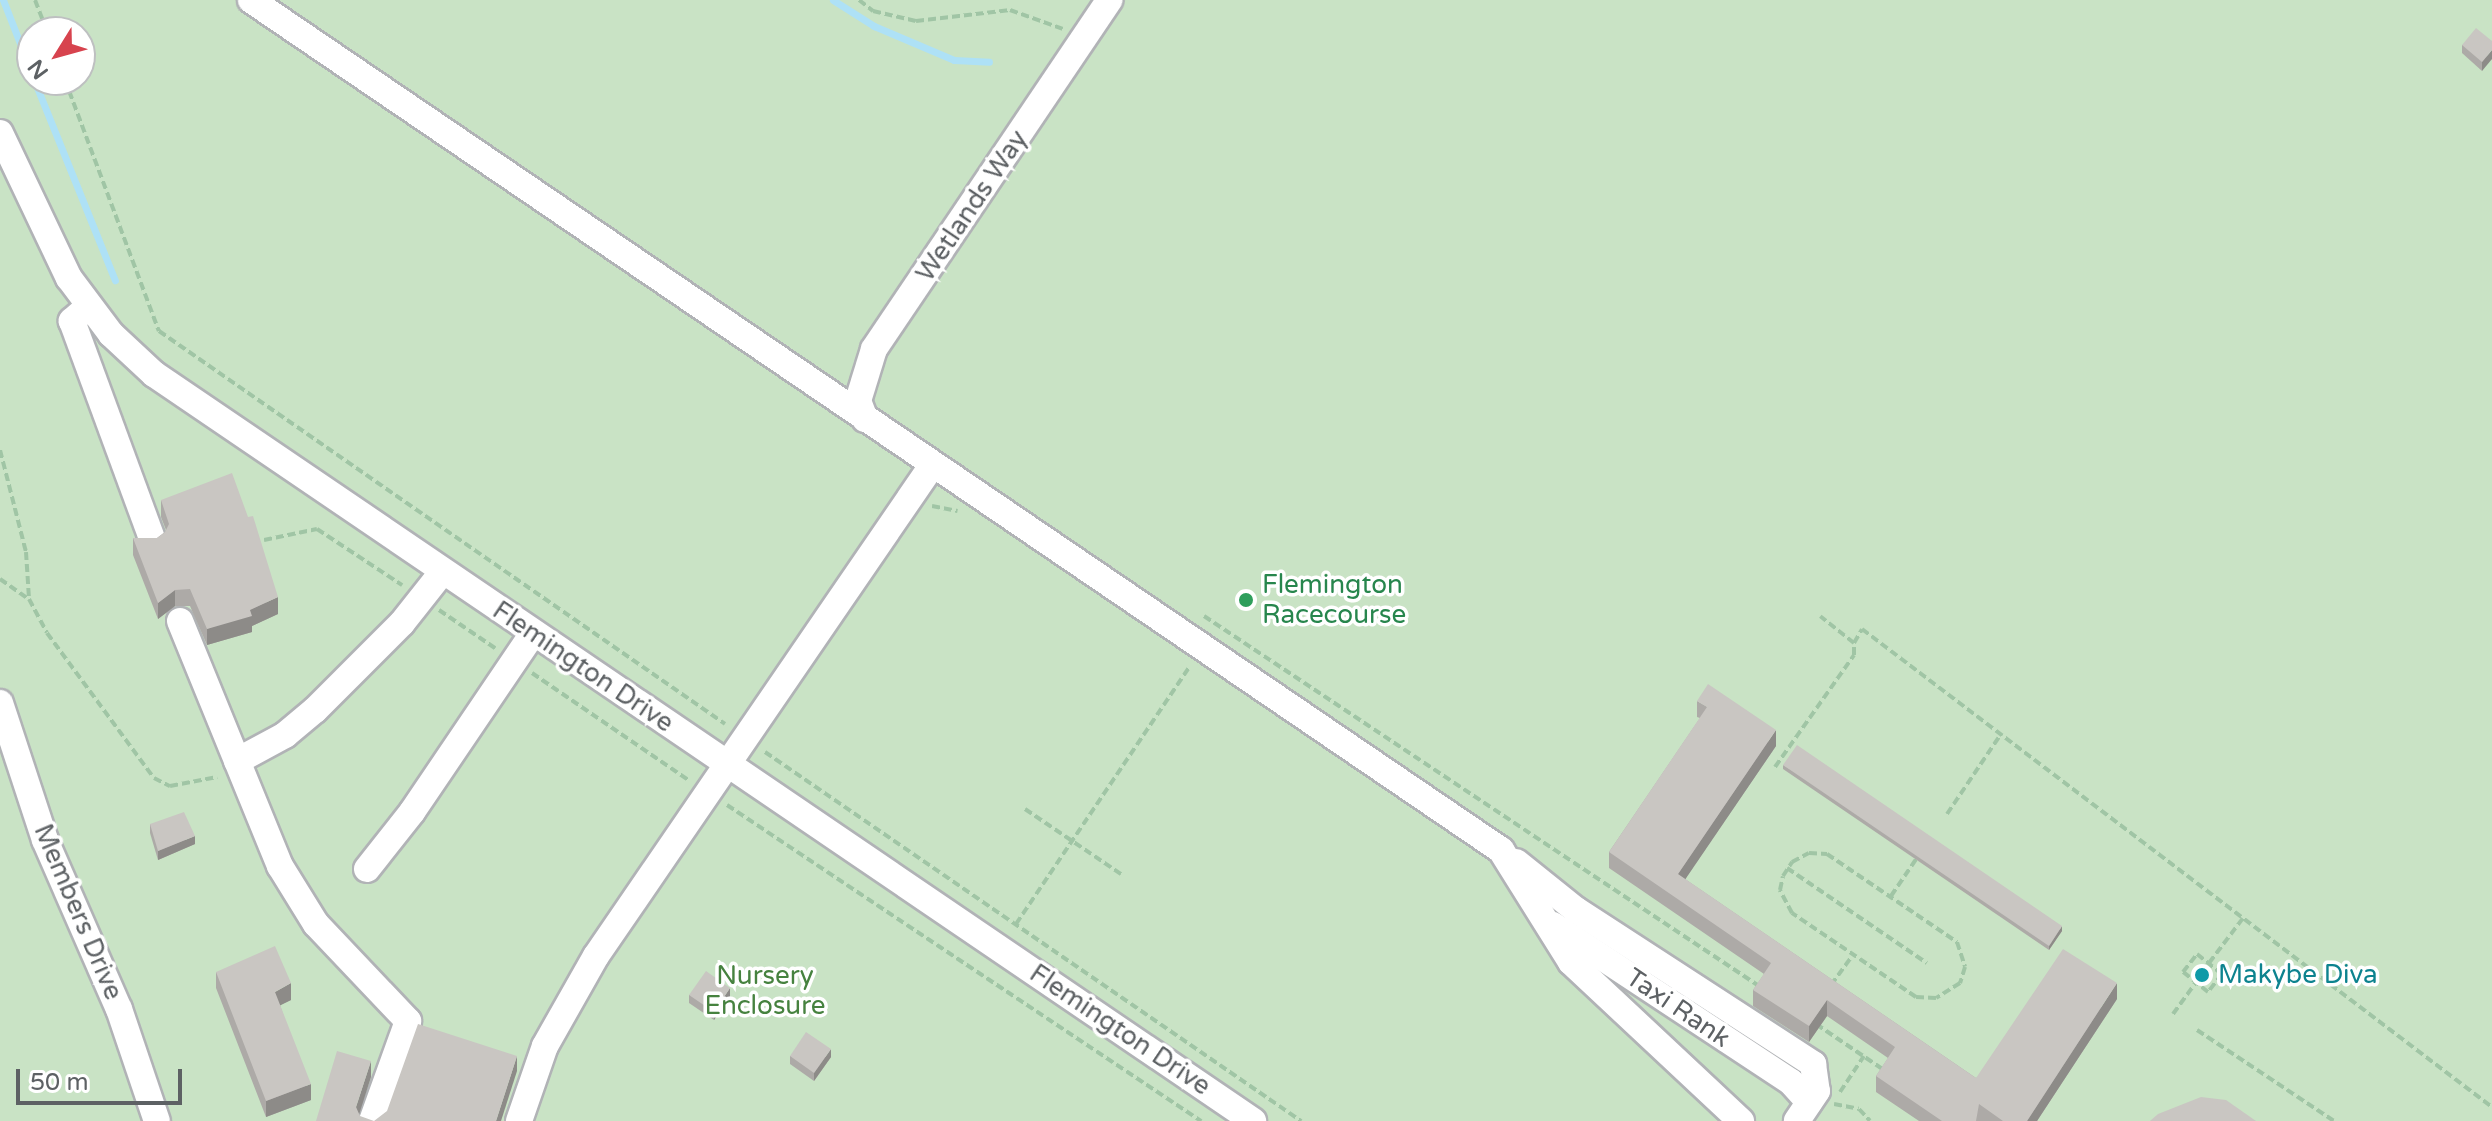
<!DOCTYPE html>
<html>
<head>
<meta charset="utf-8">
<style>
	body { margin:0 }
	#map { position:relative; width:2492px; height:1121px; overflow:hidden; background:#eeebe6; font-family:"Varela Round",sans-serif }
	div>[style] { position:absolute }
	.green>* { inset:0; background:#c9e3c5 }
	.stream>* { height:7px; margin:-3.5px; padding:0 3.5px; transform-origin:3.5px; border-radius:3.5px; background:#aee1f6 }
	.path>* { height:4px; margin-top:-2px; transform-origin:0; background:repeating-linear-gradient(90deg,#a0c5a5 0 8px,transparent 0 12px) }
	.roads { filter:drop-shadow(2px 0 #b1b3b6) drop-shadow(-2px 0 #b1b3b6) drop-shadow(0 2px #b1b3b6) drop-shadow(0 -2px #b1b3b6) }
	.minor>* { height:26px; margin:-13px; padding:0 13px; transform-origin:13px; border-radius:13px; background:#fff }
	.wall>* { inset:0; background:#adaaa7 }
	.shaded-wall>* { inset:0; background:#8d8b88 }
	.building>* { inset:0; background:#c9c6c2 }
	.dots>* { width:22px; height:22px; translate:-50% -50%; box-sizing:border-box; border:4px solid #fff; border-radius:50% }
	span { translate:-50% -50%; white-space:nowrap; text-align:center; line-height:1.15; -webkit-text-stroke:7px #fff; paint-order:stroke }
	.street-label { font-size:26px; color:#5d6164 }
	.leisure-label { font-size:26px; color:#27864d }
	.left { translate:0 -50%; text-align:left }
	.culture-label { font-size:26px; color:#0d838f }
	.park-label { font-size:26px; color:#46823f }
	.north { position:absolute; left:16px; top:16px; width:80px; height:80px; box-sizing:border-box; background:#fff; border:2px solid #bec0c1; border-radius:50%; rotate:233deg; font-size:22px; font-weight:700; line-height:32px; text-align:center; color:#5d6164 }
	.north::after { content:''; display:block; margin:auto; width:28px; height:36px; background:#d7434e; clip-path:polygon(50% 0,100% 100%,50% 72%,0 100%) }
	.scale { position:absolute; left:16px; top:1069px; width:166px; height:36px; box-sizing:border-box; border:4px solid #5d6164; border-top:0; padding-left:10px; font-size:24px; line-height:28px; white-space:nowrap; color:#5d6164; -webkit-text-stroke:6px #fff; paint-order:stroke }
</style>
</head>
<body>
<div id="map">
	<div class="green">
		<div style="clip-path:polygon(evenodd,0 0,2492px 0,2492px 1121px,0 1121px,0 0,32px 32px,80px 32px,80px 80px,32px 80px,32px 32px)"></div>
	</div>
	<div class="stream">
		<div style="left:3px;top:0;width:79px;rotate:68.6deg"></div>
		<div style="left:833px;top:0;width:49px;rotate:32.4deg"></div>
		<div style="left:874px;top:26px;width:87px;rotate:23deg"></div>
		<div style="left:954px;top:60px;width:35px;rotate:3deg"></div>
		<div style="left:34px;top:80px;width:216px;rotate:68deg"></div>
	</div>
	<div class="path">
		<div style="left:35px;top:0;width:34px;rotate:69deg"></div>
		<div style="left:859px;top:0;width:18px;rotate:38deg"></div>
		<div style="left:873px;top:11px;width:44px;rotate:13.1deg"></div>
		<div style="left:916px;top:21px;width:95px;rotate:-6.7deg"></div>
		<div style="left:1010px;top:10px;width:56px;rotate:19.7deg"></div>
		<div style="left:65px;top:80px;width:268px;rotate:69.5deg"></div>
		<div style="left:159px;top:331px;width:689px;rotate:34.77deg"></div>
		<div style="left:0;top:450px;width:105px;rotate:75.7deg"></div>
		<div style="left:26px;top:552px;width:47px;rotate:86.3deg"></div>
		<div style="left:29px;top:599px;width:38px;rotate:62deg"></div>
		<div style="left:47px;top:633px;width:180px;rotate:53.6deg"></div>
		<div style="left:154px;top:778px;width:18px;rotate:27deg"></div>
		<div style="left:170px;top:786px;width:48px;rotate:-10.8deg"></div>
		<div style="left:932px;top:506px;width:26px;rotate:11deg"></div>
		<div style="left:264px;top:540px;width:54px;rotate:-11.7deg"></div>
		<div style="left:317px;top:529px;width:102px;rotate:33.4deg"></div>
		<div style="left:0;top:579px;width:35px;rotate:35deg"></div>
		<div style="left:439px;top:610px;width:68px;rotate:34.2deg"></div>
		<div style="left:1204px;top:616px;width:667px;rotate:33.69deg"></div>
		<div style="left:1854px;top:643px;width:16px;rotate:-60deg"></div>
		<div style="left:1862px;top:629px;width:791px;rotate:37.19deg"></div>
		<div style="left:532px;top:673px;width:191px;rotate:34.4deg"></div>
		<div style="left:765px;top:752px;width:651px;rotate:34.54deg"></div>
		<div style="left:1775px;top:767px;width:137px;rotate:-54.8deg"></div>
		<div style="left:1854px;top:655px;width:12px;rotate:-90deg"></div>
		<div style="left:1854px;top:643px;width:43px;rotate:-141.5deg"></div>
		<div style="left:727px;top:805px;width:570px;rotate:33.69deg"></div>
		<div style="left:1025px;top:809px;width:116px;rotate:34.1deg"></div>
		<div style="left:1947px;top:814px;width:97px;rotate:-56deg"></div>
		<div style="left:1809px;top:853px;width:18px;rotate:3deg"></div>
		<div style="left:1827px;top:854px;width:157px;rotate:34.1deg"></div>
		<div style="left:1957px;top:942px;width:26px;rotate:72deg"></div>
		<div style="left:1965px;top:967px;width:17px;rotate:107deg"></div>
		<div style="left:1960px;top:983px;width:28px;rotate:148deg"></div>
		<div style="left:1936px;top:998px;width:20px;rotate:-177deg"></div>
		<div style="left:1916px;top:997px;width:150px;rotate:-145.9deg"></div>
		<div style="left:1792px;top:913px;width:26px;rotate:-118deg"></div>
		<div style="left:1780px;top:890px;width:14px;rotate:-78deg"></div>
		<div style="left:1783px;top:876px;width:17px;rotate:-57deg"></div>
		<div style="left:1792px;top:862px;width:19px;rotate:-28deg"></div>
		<div style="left:1787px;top:868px;width:169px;rotate:34.2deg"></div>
		<div style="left:1891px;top:896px;width:50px;rotate:-55.7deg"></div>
		<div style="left:1016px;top:924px;width:311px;rotate:-56deg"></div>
		<div style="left:2197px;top:954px;width:32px;rotate:39deg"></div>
		<div style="left:2222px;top:974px;width:23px;rotate:128deg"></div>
		<div style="left:2208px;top:992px;width:32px;rotate:-141deg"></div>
		<div style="left:2183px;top:972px;width:23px;rotate:-52deg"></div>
		<div style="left:2209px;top:963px;width:56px;rotate:-52.9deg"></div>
		<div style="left:1831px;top:985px;width:37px;rotate:-54deg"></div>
		<div style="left:2173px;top:1014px;width:39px;rotate:-54deg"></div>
		<div style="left:1816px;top:1024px;width:82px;rotate:34.1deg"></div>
		<div style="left:2197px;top:1030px;width:164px;rotate:33.6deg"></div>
		<div style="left:1840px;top:1092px;width:43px;rotate:-56.3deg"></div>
		<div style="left:1834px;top:1104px;width:25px;rotate:11deg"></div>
		<div style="left:1859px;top:1109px;width:16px;rotate:47deg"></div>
	</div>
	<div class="roads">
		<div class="minor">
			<div style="left:251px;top:0;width:1512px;rotate:34.22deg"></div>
			<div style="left:1501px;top:850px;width:132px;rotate:58deg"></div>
			<div style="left:1571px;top:962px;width:233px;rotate:43.1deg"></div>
			<div style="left:0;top:133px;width:161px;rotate:64.6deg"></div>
			<div style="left:69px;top:278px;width:70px;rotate:53.1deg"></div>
			<div style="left:111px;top:334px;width:59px;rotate:42.9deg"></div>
			<div style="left:154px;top:374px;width:1329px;rotate:34.2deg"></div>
			<div style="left:89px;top:306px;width:23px;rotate:139deg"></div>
			<div style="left:72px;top:321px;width:232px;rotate:69.8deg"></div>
			<div style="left:865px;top:419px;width:19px;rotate:-111deg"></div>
			<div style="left:858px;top:401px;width:54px;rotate:-72.9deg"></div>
			<div style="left:874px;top:349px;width:421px;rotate:-56deg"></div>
			<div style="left:180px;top:621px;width:265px;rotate:67.8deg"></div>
			<div style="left:280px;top:866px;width:68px;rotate:58.2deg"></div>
			<div style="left:316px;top:924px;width:134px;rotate:46.5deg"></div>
			<div style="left:408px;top:1021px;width:106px;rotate:109.8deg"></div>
			<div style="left:0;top:703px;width:144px;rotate:71.8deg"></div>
			<div style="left:45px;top:840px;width:184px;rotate:66.4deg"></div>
			<div style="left:119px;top:1009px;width:118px;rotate:71.3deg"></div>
			<div style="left:237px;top:761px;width:55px;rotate:-28.4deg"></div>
			<div style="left:285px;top:735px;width:39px;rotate:-40deg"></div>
			<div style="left:315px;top:710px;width:123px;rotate:-45deg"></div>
			<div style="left:402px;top:623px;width:66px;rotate:-51.7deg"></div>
			<div style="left:1516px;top:862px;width:77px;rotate:38.7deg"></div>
			<div style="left:1576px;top:910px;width:283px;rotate:33deg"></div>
			<div style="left:1813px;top:1064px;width:27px;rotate:82deg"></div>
			<div style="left:1817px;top:1091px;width:36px;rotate:124deg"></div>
			<div style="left:367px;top:869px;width:73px;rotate:-51.7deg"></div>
			<div style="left:412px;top:812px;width:216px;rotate:-55.9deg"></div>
			<div style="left:1553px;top:925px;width:285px;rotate:33.4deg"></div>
			<div style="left:1791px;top:1082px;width:27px;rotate:48deg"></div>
			<div style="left:519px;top:1121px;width:79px;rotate:-70.9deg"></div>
			<div style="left:545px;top:1046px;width:103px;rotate:-60.5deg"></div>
			<div style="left:596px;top:956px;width:596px;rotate:-55.59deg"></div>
		</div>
	</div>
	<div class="wall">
		<div style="clip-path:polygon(2492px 41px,2482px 71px,2462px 53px,2462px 45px)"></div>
		<div style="clip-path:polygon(161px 500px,278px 614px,252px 626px,252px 632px,207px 645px,190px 606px,175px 606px,158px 619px,133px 555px,133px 538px,157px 538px,165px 532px,166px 530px,161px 517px)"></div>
		<div style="clip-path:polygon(1697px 701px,1776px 746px,1685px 879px,1976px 1078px,2117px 999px,2037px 1121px,1919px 1121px,1876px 1092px,1876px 1076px,1888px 1058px,1827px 1016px,1809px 1042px,1753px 1006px,1753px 990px,1764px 974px,1609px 868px,1609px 852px,1700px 718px,1697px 717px)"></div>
		<div style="clip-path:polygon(1783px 765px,2062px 931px,2049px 950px,1783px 769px)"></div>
		<div style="clip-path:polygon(150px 824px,195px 844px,158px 860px,150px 833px)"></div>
		<div style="clip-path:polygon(216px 972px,291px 1000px,280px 1005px,311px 1100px,266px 1117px,216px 988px)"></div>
		<div style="clip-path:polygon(689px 995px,730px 996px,714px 1020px,689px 1003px)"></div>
		<div style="clip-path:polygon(790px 1056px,831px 1057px,814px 1081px,790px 1064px)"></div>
	</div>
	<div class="shaded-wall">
		<div style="clip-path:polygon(2492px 50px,2492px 59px,2482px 71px,2482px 62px)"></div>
		<div style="clip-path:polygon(175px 590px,175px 606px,158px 619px,158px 603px)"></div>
		<div style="clip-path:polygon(278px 597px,278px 614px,252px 626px,252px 632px,207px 645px,207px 629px)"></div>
		<div style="clip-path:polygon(1776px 730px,1776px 746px,1678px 890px,1678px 874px)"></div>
		<div style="clip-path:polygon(195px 836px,195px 844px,158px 860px,158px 851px)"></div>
		<div style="clip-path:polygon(2062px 926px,2062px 931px,2049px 950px,2049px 946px)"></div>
		<div style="clip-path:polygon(291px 983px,291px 1000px,275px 1008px,275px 992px)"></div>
		<div style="clip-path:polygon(2117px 983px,2117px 999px,2037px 1121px,2027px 1121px)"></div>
		<div style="clip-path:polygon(730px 988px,730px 996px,714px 1020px,714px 1012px)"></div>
		<div style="clip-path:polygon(1827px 1000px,1827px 1016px,1809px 1042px,1809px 1026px)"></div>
		<div style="clip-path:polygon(831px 1049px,831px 1057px,814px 1081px,814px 1073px)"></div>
		<div style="clip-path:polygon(517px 1056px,517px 1071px,501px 1121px,496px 1121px)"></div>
		<div style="clip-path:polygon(371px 1061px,371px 1077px,357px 1121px,356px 1107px)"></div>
		<div style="clip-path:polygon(311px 1084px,311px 1100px,266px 1117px,266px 1101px)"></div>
	</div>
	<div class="building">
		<div style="clip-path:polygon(2476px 28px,2492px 41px,2492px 50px,2482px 62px,2462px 45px)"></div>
		<div style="clip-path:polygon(232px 473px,248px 517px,253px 516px,278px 597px,250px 610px,252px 616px,207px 629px,190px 589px,175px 590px,158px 603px,133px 538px,157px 538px,165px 532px,169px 524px,161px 500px)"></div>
		<div style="clip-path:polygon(1708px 684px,1776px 730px,1678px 874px,1976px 1078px,2063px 949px,2117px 983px,2027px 1121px,2003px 1121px,1979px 1104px,1976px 1121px,1942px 1121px,1876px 1076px,1895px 1047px,1827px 1000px,1809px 1026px,1753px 990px,1771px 963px,1609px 852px,1707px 707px,1697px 701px)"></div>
		<div style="clip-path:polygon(1797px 745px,2062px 926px,2049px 946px,1783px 765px)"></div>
		<div style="clip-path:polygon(184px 812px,195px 836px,158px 851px,150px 824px)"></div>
		<div style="clip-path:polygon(275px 946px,291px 983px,275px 992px,311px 1084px,266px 1101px,216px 972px)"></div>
		<div style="clip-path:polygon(706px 971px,730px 988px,714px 1012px,689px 995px)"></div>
		<div style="clip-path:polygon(418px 1024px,517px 1056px,496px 1121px,374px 1121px,387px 1111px)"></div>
		<div style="clip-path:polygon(806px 1032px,831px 1049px,814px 1073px,790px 1056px)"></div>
		<div style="clip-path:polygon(337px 1051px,371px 1061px,356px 1107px,360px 1116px,374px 1121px,316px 1121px)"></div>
		<div style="clip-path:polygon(2201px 1097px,2226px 1100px,2256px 1121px,2150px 1121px,2158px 1114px)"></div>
	</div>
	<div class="dots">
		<div style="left:1246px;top:600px;background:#2e9e5b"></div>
		<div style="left:2202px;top:975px;background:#0f9aa8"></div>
	</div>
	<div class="street-label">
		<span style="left:972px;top:206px;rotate:-56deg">Wetlands Way</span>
		<span style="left:583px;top:667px;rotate:34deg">Flemington Drive</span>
		<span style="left:78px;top:912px;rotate:67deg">Members Drive</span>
		<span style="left:1678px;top:1008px;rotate:34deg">Taxi Rank</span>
		<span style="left:1120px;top:1030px;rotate:34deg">Flemington Drive</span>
	</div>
	<div class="leisure-label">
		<span class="left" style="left:1262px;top:600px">Flemington<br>Racecourse</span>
	</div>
	<div class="culture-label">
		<span class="left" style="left:2218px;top:975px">Makybe Diva</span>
	</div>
	<div class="park-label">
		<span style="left:765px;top:991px">Nursery<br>Enclosure</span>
	</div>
	<div class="north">N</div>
	<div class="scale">50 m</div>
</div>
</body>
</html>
